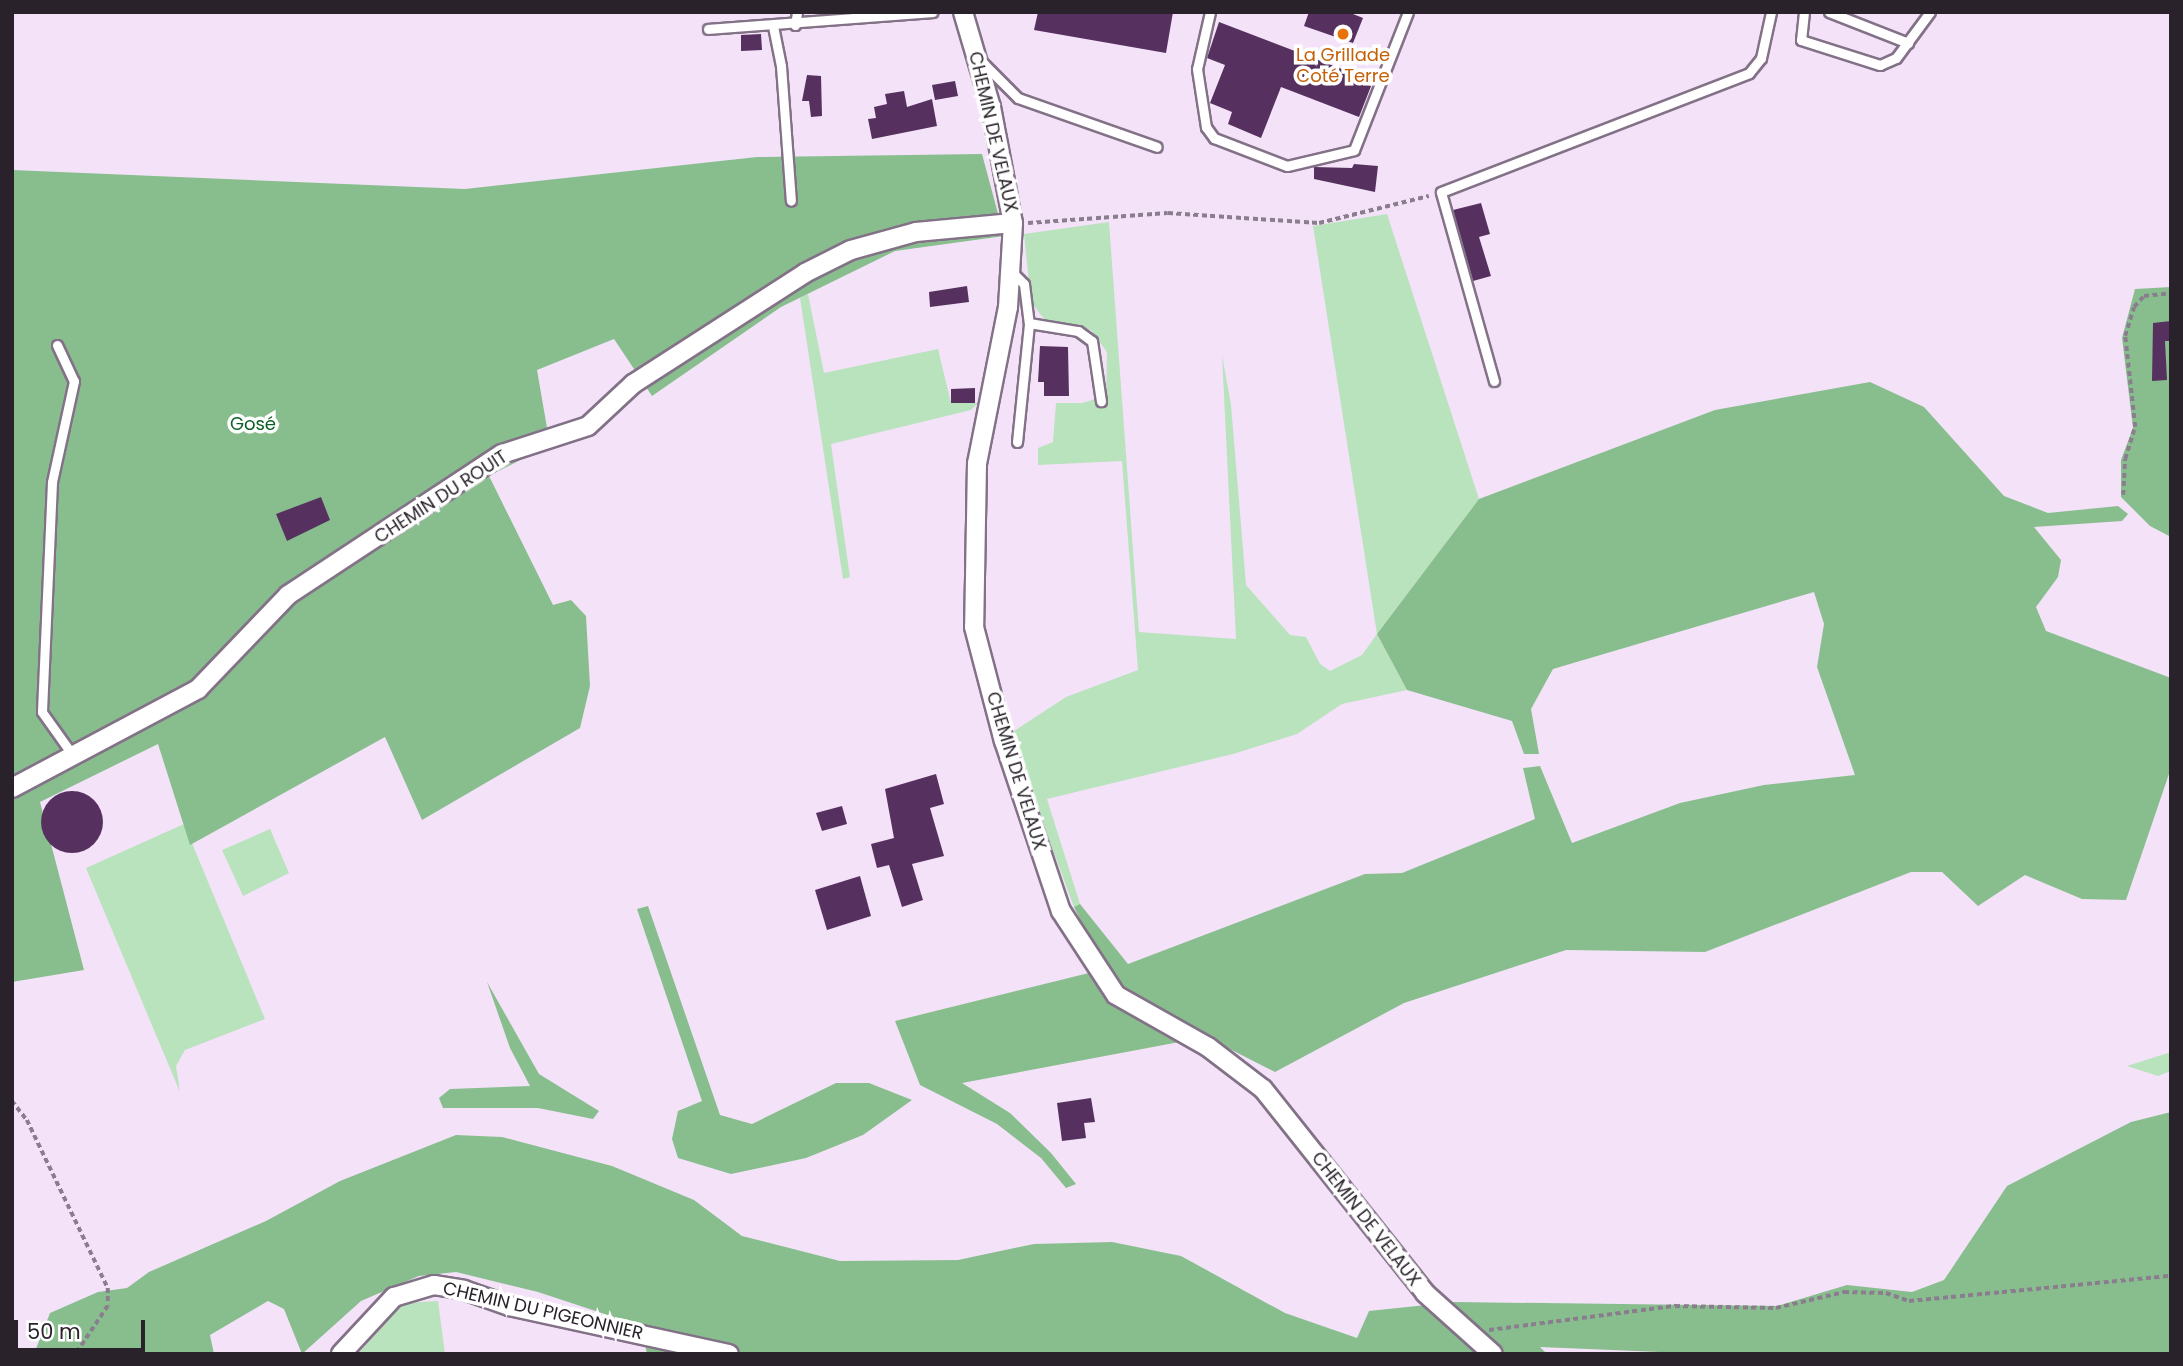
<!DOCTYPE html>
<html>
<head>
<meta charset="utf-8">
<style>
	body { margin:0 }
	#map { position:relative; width:2183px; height:1366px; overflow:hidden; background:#f4e2f9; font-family:Poppins,sans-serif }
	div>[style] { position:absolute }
	.green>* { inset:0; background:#b9e3bd }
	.forest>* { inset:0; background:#88be8e }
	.building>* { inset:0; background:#56315f }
	.round { border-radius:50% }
	.path>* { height:3.5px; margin-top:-1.75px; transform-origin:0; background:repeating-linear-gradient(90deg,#8a7e8e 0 5px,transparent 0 8.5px) }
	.roads { filter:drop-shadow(2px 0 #837287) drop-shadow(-2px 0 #837287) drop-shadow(0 2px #837287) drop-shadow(0 -2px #837287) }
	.service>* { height:9px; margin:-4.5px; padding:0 4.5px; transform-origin:4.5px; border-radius:4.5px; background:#fff }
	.minor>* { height:18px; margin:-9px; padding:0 9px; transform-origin:9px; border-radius:9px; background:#fff }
	.dots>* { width:19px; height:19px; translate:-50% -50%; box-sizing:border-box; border:4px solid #fff; border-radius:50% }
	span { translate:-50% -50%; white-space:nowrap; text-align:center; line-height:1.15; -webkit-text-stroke:7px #fff; paint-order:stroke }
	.food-label { font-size:18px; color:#c56008 }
	.street-label { font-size:18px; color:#29222b }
	.park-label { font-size:18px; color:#0a5f24 }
	.frame { position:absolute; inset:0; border:14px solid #29222b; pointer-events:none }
	.scale { position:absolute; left:14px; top:1320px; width:131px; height:32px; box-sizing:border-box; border:4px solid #29222b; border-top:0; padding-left:9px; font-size:21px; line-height:24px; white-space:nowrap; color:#29222b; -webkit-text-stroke:5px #fff; paint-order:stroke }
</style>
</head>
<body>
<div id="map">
	<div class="green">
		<div style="clip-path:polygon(1387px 214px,1479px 499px,1377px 634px,1407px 690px,1342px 704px,1297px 734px,1233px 754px,1047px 799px,1080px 904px,1074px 907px,1018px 756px,1014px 731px,1066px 697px,1138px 670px,1122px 461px,1038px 465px,1038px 448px,1053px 442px,1056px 403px,1082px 403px,1106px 396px,1107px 352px,1091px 330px,1044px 319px,1031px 302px,1024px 234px,1109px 222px,1139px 632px,1236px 639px,1222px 355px,1231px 405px,1246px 585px,1290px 635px,1306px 637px,1320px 664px,1330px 671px,1362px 655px,1377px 634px,1313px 226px)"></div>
		<div style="clip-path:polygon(808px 294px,824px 373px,938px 349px,951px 403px,978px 403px,971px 410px,831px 444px,850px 577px,843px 579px,800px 298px)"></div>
		<div style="clip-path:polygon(184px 824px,265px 1019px,185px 1050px,176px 1066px,180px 1092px,86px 868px)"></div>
		<div style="clip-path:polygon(270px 829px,289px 873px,243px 896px,222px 850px)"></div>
		<div style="clip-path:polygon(2171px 1052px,2171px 1071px,2158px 1076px,2127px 1066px)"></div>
		<div style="clip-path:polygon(438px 1301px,445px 1354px,358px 1354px,403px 1303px)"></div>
	</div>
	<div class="forest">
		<div style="clip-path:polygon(982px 154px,1004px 236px,895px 251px,781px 307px,652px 396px,614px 339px,537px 370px,550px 445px,489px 476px,553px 605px,571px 600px,586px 616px,590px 686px,580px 728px,422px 820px,385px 737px,190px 845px,158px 744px,40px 802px,84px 970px,12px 982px,12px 170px,465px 189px,757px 157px)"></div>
		<div style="clip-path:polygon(2171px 287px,2171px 537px,2150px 526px,2121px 497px,2121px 460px,2133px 428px,2122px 338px,2135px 289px)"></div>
		<div style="clip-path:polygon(1870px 382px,1924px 407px,2004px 496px,2048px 513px,2118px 506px,2128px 514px,2122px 521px,2034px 527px,2061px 560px,2058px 577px,2036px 607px,2046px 631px,2171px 678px,2171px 768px,2126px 900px,2082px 899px,2025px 875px,1978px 906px,1942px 872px,1911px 872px,1705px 952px,1566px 950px,1404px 1003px,1275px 1072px,1206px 1037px,962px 1083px,1010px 1113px,1051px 1153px,1076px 1184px,1066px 1188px,1041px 1158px,997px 1124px,920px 1085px,895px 1021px,1105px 969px,1074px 907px,1080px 904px,1128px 964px,1365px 874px,1402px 873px,1535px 819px,1523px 768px,1540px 766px,1572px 843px,1680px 803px,1764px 785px,1855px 775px,1817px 667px,1824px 624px,1814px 592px,1553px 669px,1531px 709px,1539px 754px,1524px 754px,1512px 721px,1407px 690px,1377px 634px,1479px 499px,1715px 410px)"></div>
		<div style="clip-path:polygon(648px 906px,720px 1115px,752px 1124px,836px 1083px,869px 1083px,912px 1100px,863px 1135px,806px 1158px,731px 1174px,678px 1158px,672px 1139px,678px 1111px,702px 1101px,637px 909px)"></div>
		<div style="clip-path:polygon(487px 982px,539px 1074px,599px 1111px,593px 1119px,538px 1108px,443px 1108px,439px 1098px,450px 1089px,530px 1086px,510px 1048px)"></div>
		<div style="clip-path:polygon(2171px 1112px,2171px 1354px,1707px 1354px,1540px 1347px,1547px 1354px,647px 1354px,641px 1326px,538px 1292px,456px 1272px,419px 1276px,361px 1301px,302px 1354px,284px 1309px,268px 1301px,210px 1335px,214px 1354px,34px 1354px,50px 1313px,98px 1292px,127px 1288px,149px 1272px,266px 1221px,340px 1181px,456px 1135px,502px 1137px,612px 1166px,694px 1200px,742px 1236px,840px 1261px,958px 1260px,1034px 1244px,1112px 1242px,1181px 1256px,1285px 1313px,1357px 1338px,1369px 1311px,1455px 1302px,1777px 1306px,1847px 1285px,1912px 1292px,1944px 1280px,2007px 1186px,2131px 1122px)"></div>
	</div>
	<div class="building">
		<div style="clip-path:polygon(1038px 12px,1173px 12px,1166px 53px,1034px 30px)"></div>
		<div style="clip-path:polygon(1309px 12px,1348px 12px,1363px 18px,1353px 43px,1304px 26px)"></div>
		<div style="clip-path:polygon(1219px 22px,1373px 81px,1359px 117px,1281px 87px,1261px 138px,1228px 124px,1232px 112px,1210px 103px,1225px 65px,1207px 58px)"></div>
		<div style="clip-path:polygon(761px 34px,762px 50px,741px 51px,741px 35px)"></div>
		<div style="clip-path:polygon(807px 75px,821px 76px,822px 116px,811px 117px,809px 101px,802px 101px)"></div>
		<div style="clip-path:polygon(955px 81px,958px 96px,935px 100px,932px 85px)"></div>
		<div style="clip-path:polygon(904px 91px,907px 107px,932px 99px,937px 126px,872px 139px,868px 119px,876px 118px,874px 107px,887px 104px,885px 94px)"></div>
		<div style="clip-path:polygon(1354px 164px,1378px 166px,1375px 192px,1314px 179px,1314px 167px,1352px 168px)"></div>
		<div style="clip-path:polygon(1481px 203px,1490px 234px,1479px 237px,1491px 276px,1473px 281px,1453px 210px)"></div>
		<div style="clip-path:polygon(967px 286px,969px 302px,930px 307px,929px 292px)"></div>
		<div style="clip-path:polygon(2171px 321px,2171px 341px,2165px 341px,2167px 380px,2152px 381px,2153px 323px)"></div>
		<div style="clip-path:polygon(1040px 346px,1068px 347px,1069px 396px,1044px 396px,1044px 382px,1038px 382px)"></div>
		<div style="clip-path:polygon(975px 388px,975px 403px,951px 403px,951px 389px)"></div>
		<div style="clip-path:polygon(321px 497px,330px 520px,287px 541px,276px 514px)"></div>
		<div style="clip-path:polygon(936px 774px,944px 804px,930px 808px,944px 856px,912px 864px,923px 900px,902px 907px,889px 865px,877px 868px,871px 844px,894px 838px,885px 789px)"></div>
		<div class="round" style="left:41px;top:791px;width:62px;height:62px"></div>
		<div style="clip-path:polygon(842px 806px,847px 824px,822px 831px,816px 813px)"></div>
		<div style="clip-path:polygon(860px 876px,871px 916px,827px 930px,815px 890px)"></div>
		<div style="clip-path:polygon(1091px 1098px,1095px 1122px,1084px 1123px,1086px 1138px,1062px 1141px,1057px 1103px)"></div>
	</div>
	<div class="path">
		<div style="left:1028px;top:223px;width:140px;rotate:-4.1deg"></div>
		<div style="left:1168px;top:213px;width:151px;rotate:3.8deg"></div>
		<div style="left:1319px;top:223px;width:113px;rotate:-13.8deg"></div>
		<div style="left:2123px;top:495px;width:36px;rotate:-87deg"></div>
		<div style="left:2125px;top:459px;width:34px;rotate:-73deg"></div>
		<div style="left:2135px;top:427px;width:92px;rotate:-96.3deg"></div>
		<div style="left:2125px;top:336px;width:30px;rotate:-73deg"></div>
		<div style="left:2134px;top:307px;width:15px;rotate:-48deg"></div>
		<div style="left:2144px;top:296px;width:27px;rotate:-6deg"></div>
		<div style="left:12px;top:1101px;width:24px;rotate:52deg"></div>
		<div style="left:27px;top:1120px;width:187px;rotate:64.3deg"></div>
		<div style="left:108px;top:1288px;width:18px;rotate:90deg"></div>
		<div style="left:108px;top:1306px;width:58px;rotate:123.7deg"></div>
		<div style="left:1489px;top:1330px;width:188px;rotate:-7.4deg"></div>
		<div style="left:1675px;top:1306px;width:101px;rotate:1.1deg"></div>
		<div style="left:1776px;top:1308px;width:70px;rotate:-13.2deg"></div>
		<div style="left:1844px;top:1292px;width:42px;rotate:1.4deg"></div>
		<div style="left:1886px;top:1293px;width:24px;rotate:19deg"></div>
		<div style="left:1909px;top:1301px;width:263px;rotate:-5.5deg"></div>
	</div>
	<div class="roads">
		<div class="service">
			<div style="left:1210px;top:12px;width:58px;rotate:102.8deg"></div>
			<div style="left:1197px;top:69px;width:59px;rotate:81.2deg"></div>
			<div style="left:1206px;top:127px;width:14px;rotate:54deg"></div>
			<div style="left:1214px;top:138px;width:78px;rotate:21deg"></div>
			<div style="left:1287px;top:166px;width:69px;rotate:-13.4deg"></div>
			<div style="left:1354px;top:150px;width:148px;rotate:-68.6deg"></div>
			<div style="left:1804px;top:12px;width:28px;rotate:96deg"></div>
			<div style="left:1801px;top:40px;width:83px;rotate:17.6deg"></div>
			<div style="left:1880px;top:65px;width:17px;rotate:-24deg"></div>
			<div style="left:1896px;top:58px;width:57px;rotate:-53.5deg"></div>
			<div style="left:1829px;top:12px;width:85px;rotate:21.4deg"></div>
			<div style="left:795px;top:25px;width:13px;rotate:-81deg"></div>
			<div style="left:773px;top:26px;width:41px;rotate:78.7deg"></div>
			<div style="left:781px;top:66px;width:135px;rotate:85.8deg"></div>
			<div style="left:708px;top:29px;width:225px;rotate:-4.3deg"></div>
			<div style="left:982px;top:62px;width:51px;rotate:45deg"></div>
			<div style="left:1018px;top:98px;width:147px;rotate:19.4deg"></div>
			<div style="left:1011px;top:271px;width:18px;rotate:45deg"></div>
			<div style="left:1024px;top:284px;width:39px;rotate:83deg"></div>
			<div style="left:1029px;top:323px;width:50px;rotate:9.3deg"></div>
			<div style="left:1078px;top:331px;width:17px;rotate:36deg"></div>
			<div style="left:1092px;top:341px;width:61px;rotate:81.5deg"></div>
			<div style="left:57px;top:345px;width:40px;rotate:65deg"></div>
			<div style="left:74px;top:381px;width:103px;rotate:102.3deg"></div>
			<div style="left:52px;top:482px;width:230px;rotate:92.5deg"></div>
			<div style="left:42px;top:712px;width:52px;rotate:54.5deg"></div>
			<div style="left:1494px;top:381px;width:196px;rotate:-105.7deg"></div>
			<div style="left:1441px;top:192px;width:330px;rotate:-21.1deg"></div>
			<div style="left:1749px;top:73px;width:19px;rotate:-51deg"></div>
			<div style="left:1761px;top:58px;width:47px;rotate:-77.7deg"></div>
			<div style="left:1017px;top:442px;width:120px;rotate:-84.2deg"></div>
		</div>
		<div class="minor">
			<div style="left:963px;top:12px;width:99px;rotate:73.6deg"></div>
			<div style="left:991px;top:107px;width:118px;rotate:79.3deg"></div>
			<div style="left:1013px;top:223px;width:84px;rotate:93.4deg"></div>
			<div style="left:1008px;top:307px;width:159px;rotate:101.2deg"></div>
			<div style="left:977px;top:463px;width:164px;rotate:91deg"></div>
			<div style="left:974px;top:627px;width:118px;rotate:75.3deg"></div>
			<div style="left:1004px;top:741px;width:179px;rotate:71.5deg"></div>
			<div style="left:1061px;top:911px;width:100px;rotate:56.8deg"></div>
			<div style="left:1116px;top:995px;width:106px;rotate:29.5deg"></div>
			<div style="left:1208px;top:1047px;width:69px;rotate:37.4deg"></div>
			<div style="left:1263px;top:1089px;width:260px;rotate:51.5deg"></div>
			<div style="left:1425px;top:1293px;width:91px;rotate:41.9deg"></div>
			<div style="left:12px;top:788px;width:211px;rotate:-28deg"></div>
			<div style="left:198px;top:689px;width:130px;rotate:-46.2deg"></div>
			<div style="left:288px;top:595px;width:256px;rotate:-33.4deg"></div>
			<div style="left:502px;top:454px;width:90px;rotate:-18deg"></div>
			<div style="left:588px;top:426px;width:62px;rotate:-43deg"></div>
			<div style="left:633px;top:384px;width:205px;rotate:-32.8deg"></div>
			<div style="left:805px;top:273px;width:51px;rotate:-26.6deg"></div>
			<div style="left:851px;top:250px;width:67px;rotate:-15.5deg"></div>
			<div style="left:916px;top:232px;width:97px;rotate:-5.3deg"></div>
			<div style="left:341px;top:1354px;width:78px;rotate:-47.1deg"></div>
			<div style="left:394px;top:1297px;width:42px;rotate:-16.7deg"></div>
			<div style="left:434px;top:1285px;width:30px;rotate:9deg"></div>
			<div style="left:464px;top:1290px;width:48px;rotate:19.6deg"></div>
			<div style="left:509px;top:1306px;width:225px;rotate:12.3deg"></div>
		</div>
	</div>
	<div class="dots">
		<div style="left:1343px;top:34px;background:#e8710a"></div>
	</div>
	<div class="food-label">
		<span style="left:1343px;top:66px">La Grillade<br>Coté Terre</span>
	</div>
	<div class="street-label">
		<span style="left:993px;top:132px;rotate:77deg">CHEMIN DE VELAUX</span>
		<span style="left:441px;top:497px;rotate:-33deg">CHEMIN DU ROUIT</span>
		<span style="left:1016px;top:771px;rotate:73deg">CHEMIN DE VELAUX</span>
		<span style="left:1366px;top:1219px;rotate:52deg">CHEMIN DE VELAUX</span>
		<span style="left:543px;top:1311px;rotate:13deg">CHEMIN DU PIGEONNIER</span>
	</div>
	<div class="park-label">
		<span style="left:253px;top:424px">Gosé</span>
	</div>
	<div class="frame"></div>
	<div class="scale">50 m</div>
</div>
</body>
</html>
